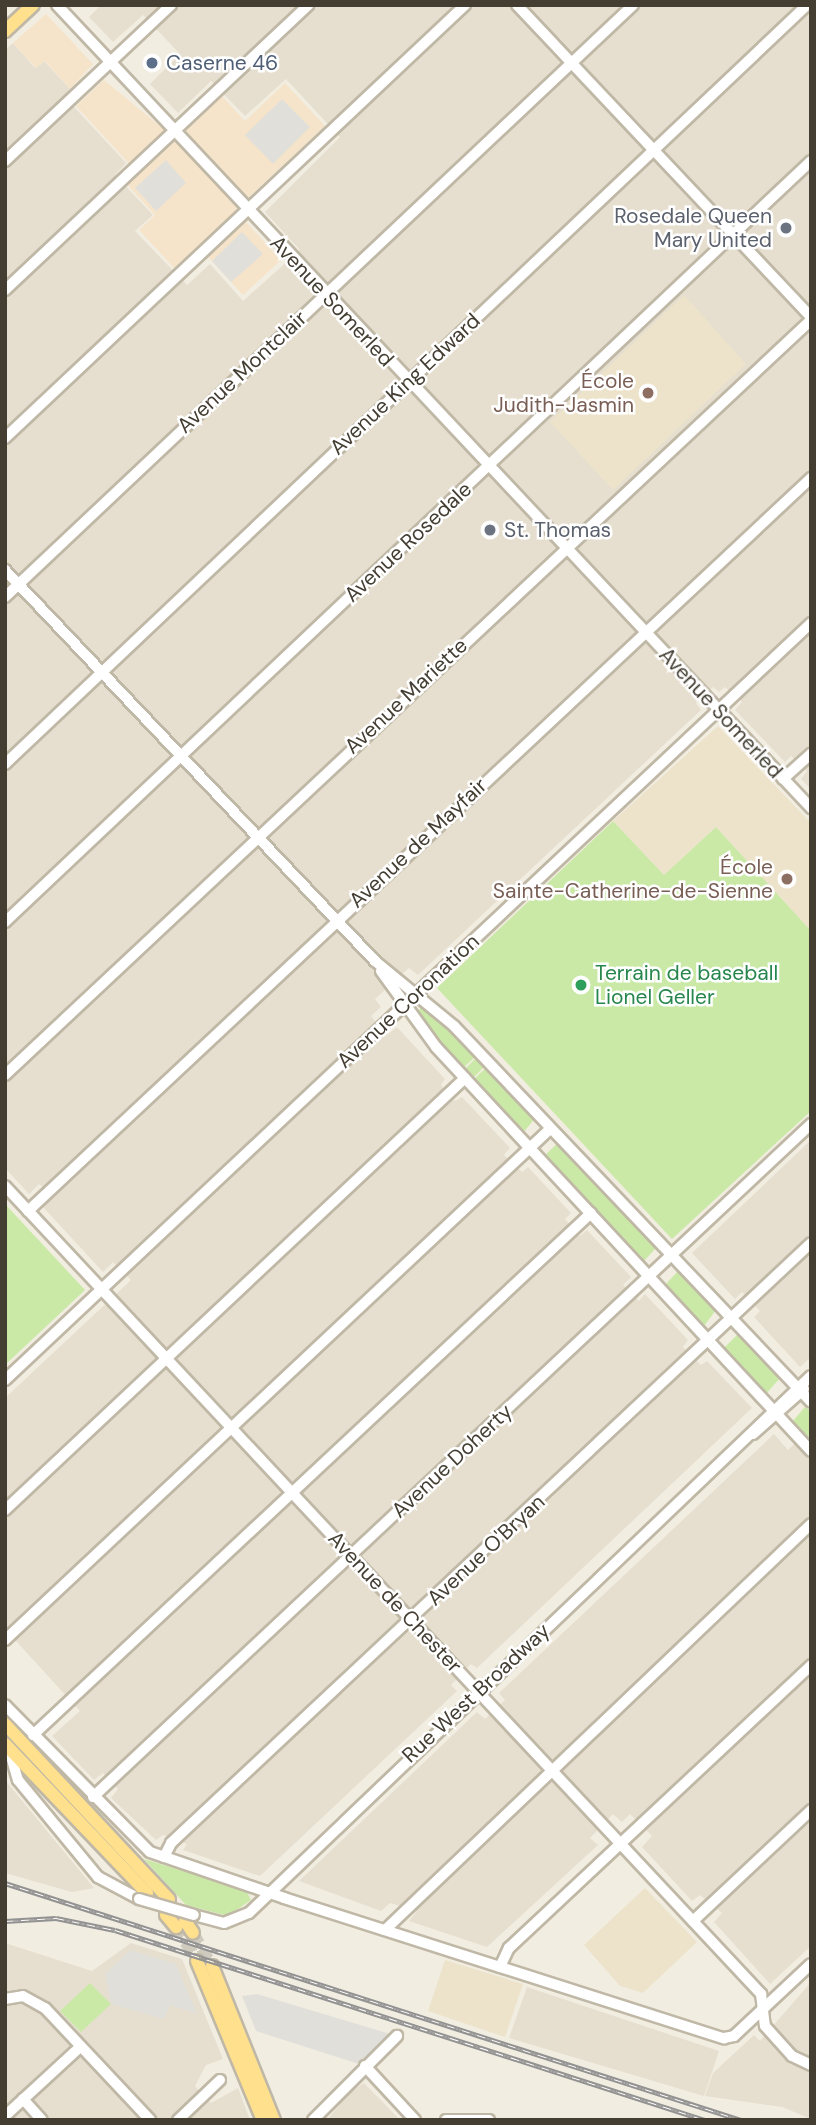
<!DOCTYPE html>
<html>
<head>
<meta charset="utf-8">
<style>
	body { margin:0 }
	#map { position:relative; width:816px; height:2125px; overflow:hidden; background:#f2ede1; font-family:"DM Sans",sans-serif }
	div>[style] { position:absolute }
	.residential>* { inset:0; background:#e6dfcf }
	.commercial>* { inset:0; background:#f6e4ca }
	.education>* { inset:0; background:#ece3ca }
	.green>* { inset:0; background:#cae9a6 }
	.parking>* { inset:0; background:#e1dfda }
	.major-tunnel>* { height:12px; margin-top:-6px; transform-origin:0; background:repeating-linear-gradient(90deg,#cfcabe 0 12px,transparent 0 18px) }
	.roads { filter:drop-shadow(2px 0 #c0b8a6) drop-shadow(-2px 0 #c0b8a6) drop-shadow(0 2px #c0b8a6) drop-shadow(0 -2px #c0b8a6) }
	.minor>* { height:10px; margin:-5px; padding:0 5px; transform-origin:5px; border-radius:5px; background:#fff }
	.major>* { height:12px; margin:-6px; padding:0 6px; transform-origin:6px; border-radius:6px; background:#ffe08d }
	.rail>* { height:5px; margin-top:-2.5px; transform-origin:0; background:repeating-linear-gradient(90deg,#fff 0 8px,#929292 0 16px); box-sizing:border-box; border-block:2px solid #929292 }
	.bridges { filter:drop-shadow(2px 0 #c0b8a6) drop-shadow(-2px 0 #c0b8a6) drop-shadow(0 2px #c0b8a6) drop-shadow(0 -2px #c0b8a6) }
	.minor-bridge>* { height:10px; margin:-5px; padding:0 5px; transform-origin:5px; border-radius:5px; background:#fff }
	.dots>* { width:19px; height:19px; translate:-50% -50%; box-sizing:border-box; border:4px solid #fff; border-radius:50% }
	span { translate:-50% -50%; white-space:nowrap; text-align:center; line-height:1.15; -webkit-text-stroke:5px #fff; paint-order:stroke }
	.service-label { font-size:21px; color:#4e5e75 }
	.left { translate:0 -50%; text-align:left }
	.worship-label { font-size:21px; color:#5b616d }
	.right { translate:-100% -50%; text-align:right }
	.street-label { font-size:21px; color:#433d32 }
	.education-label { font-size:21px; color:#785e54 }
	.leisure-label { font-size:21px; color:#27864d }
	.frame { position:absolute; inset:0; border:7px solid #433d32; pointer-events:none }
</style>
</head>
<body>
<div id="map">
	<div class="residential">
		<div style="clip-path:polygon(101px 5px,811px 5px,811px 789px,801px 779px,807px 771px,791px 756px,785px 762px,735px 710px,742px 702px,725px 687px,719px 692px,713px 687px,696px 703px,701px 710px,418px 975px,409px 968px,375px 999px,381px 1007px,371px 1016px,387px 1035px,397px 1027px,445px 1079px,441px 1085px,455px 1101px,462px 1097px,510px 1148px,504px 1155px,522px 1172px,528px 1167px,571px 1213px,565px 1219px,580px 1236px,587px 1230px,631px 1277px,623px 1285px,639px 1301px,645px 1294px,688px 1340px,683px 1347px,701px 1365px,707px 1361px,752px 1408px,477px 1668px,471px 1664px,451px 1685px,457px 1691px,260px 1876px,183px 1850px,187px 1844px,163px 1835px,156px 1840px,111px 1798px,118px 1789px,103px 1773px,94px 1780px,52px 1736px,80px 1711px,5px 1629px,5px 1398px,131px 1280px,113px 1262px,103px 1272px,43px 1207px,54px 1196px,39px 1184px,29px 1194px,5px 1168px,5px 50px,13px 43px,35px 68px,44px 61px,70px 89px,64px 96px,126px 163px,115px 175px,153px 215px,135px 231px,187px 285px,210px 264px,243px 301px,300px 250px,265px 212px,340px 137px,286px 79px,245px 116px,211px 81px,178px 113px,150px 84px,180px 54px,143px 15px,113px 42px,89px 17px)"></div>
		<div style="clip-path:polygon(811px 1140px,811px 1357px,800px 1367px,754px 1317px,760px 1311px,742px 1292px,735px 1299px,692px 1253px)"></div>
		<div style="clip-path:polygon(811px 1428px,811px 1946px,770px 1984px,714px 1922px,722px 1913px,700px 1895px,692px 1901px,642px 1847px,652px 1836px,630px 1814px,622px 1822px,613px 1814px,590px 1838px,598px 1845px,487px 1947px,409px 1921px,417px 1911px,390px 1903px,381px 1911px,299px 1881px,477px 1712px,485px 1719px,505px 1700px,499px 1693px,774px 1434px,788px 1450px)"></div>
		<div style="clip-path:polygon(5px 1780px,94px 1888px,72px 1892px,5px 1873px)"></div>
		<div style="clip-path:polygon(5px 1943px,92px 1971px,131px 1943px,182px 1959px,223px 2059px,206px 2065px,195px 2086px,211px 2103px,238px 2088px,250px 2120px,5px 2120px)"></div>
		<div style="clip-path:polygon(811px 1982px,811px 2119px,782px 2107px,705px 2096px,713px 2073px,754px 2035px,760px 2041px)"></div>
		<div style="clip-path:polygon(527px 1987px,719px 2051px,704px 2096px,509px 2038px)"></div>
		<div style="clip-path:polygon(364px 2083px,400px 2120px,327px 2120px,349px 2093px)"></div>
	</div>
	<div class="commercial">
		<div style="clip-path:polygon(46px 14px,93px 64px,70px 89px,45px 61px,36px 68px,13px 43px)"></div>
		<div style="clip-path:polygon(104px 80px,172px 136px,219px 93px,245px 121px,285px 83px,325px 126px,235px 210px,281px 260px,243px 295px,200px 248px,176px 270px,139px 230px,155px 215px,123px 180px,134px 169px,76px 106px)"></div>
	</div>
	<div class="education">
		<div style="clip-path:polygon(684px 295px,746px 364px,613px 490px,550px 422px)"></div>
		<div style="clip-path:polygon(718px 726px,811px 823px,811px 931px,716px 827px,664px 875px,613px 821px)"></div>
		<div style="clip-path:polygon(645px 1888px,697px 1942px,643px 1993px,620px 1986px,584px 1945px)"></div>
		<div style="clip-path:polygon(445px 1960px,523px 1984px,505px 2037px,428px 2011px)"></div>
	</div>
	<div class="green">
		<div style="clip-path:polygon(613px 821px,664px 875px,716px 827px,811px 931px,811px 1111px,672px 1239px,437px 988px)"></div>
		<div style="clip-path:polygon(423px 1006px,477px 1055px,461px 1070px,415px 1013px)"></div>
		<div style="clip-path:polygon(478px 1056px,486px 1065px,471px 1080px,463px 1071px)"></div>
		<div style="clip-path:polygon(488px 1066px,536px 1117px,523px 1133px,472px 1081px)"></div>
		<div style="clip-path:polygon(558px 1143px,657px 1247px,643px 1262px,544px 1156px)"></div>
		<div style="clip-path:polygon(5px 1204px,85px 1290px,5px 1365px)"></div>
		<div style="clip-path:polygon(679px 1270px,716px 1310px,704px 1326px,664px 1286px)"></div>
		<div style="clip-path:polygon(739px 1333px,780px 1378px,766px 1394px,723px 1349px)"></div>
		<div style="clip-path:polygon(805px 1407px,811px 1411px,811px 1443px,792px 1422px)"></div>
		<div style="clip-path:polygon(144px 1859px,246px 1890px,251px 1900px,228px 1916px,186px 1905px)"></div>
		<div style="clip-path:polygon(90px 1983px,111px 2004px,81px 2032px,60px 2011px)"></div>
	</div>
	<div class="parking">
		<div style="clip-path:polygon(282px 99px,310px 127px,273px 164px,245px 135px)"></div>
		<div style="clip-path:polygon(166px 160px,186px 183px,156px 211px,135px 188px)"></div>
		<div style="clip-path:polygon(242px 232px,263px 254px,231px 282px,212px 261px)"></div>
		<div style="clip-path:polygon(130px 1950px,176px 1964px,197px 2014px,170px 2005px,164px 2019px,111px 2004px,105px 1974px)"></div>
		<div style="clip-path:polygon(257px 1994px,397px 2036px,365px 2066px,256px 2031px,242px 1996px)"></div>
	</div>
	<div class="major-tunnel">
		<div style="left:176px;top:1927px;width:40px;rotate:58deg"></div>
		<div style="left:193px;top:1933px;width:38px;rotate:60deg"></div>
	</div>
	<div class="roads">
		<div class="minor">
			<div style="left:57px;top:5px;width:1102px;rotate:46.8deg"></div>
			<div style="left:517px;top:5px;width:429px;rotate:46.7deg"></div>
			<div style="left:5px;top:161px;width:228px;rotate:-43.2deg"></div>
			<div style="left:5px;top:290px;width:416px;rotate:-43.2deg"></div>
			<div style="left:5px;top:438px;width:632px;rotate:-43.27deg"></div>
			<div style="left:5px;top:570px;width:538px;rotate:46.58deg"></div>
			<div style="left:375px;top:961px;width:102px;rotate:39.4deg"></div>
			<div style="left:454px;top:1026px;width:518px;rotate:46.48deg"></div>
			<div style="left:5px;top:597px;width:863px;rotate:-43.31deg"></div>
			<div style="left:5px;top:764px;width:1104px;rotate:-43.42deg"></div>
			<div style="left:783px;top:779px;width:38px;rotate:-42deg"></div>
			<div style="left:5px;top:922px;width:1108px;rotate:-43.36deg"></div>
			<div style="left:381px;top:971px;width:94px;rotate:54.1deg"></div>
			<div style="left:436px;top:1047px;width:551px;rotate:47.13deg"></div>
			<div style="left:5px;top:1075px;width:1104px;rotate:-43.13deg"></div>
			<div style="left:5px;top:1186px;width:1107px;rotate:46.9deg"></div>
			<div style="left:761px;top:1994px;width:32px;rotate:83deg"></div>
			<div style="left:765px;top:2026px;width:40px;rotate:48deg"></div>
			<div style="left:792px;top:2056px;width:21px;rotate:25deg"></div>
			<div style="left:28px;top:1211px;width:1073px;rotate:-43.11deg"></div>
			<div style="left:5px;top:1380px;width:1106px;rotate:-43.2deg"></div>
			<div style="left:753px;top:1434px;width:68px;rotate:-41.4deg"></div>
			<div style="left:5px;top:1510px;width:631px;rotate:-43.2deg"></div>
			<div style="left:5px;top:1640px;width:747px;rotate:-43.16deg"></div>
			<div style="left:5px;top:1705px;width:206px;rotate:45.4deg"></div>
			<div style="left:150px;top:1852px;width:142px;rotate:18.9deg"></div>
			<div style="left:284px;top:1898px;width:462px;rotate:17.7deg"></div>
			<div style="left:724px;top:2038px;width:10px;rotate:-11deg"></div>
			<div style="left:734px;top:2036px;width:105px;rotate:-43.1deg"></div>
			<div style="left:33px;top:1735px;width:764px;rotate:-43.09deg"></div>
			<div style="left:9px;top:1749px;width:32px;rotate:74deg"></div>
			<div style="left:18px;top:1780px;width:126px;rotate:50.5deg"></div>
			<div style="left:98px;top:1877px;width:47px;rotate:28.2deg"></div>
			<div style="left:93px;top:1797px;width:984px;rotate:-43.15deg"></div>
			<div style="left:164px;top:1857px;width:16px;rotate:-63deg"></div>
			<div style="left:171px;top:1843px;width:877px;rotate:-43.15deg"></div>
			<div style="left:194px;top:1915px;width:31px;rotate:15deg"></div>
			<div style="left:224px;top:1923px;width:27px;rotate:-22deg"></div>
			<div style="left:249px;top:1913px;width:777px;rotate:-43.7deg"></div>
			<div style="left:693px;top:1921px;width:162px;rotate:-43.2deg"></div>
			<div style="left:385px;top:1930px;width:588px;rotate:-43.62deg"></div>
			<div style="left:500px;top:1967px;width:21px;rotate:-65deg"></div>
			<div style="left:509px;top:1948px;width:414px;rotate:-43.1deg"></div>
			<div style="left:5px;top:1999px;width:18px;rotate:-9deg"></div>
			<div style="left:23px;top:1996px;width:25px;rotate:29deg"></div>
			<div style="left:45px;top:2008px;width:154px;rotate:46.8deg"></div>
			<div style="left:365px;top:2066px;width:74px;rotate:47.2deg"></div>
			<div style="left:23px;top:2099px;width:28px;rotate:48deg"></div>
			<div style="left:5px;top:2116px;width:103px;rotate:-42.6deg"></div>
			<div style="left:178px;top:2120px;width:58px;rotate:-43.6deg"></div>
			<div style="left:313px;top:2120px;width:119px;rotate:-45deg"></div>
			<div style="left:446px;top:2120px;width:43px"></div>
		</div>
		<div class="major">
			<div style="left:5px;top:31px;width:38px;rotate:-43deg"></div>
			<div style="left:5px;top:1724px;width:240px;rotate:46.9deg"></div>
			<div style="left:5px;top:1744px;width:206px;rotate:46.4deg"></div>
			<div style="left:166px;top:1915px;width:16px;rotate:50deg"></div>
			<div style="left:185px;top:1921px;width:14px;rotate:56deg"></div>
			<div style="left:197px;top:1961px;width:172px;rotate:67.5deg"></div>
			<div style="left:212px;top:1966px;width:166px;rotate:68.1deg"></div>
		</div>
	</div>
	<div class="rail">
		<div style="left:5px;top:1883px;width:773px;rotate:17.85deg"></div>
		<div style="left:5px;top:1921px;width:51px;rotate:-3.4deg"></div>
		<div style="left:56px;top:1918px;width:60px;rotate:11.5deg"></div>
		<div style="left:115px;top:1930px;width:620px;rotate:17.85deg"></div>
	</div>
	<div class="bridges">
		<div class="minor-bridge">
			<div style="left:139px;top:1899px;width:57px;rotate:16.2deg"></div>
		</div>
	</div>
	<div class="dots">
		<div style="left:152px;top:63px;background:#5c6f8a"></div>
		<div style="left:786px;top:228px;background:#6b7280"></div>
		<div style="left:648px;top:393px;background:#8d6e63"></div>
		<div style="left:490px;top:530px;background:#6b7280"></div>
		<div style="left:787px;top:879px;background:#8d6e63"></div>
		<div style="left:581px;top:985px;background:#2e9e5b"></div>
	</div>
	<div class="service-label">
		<span class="left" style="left:166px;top:63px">Caserne 46</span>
	</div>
	<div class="worship-label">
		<span class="right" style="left:772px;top:228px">Rosedale Queen<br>Mary United</span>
		<span class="left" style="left:504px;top:530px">St. Thomas</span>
	</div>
	<div class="street-label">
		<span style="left:332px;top:301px;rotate:47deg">Avenue Somerled</span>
		<span style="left:242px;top:372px;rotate:-43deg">Avenue Montclair</span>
		<span style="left:405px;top:384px;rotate:-43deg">Avenue King Edward</span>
		<span style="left:408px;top:542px;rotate:-43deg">Avenue Rosedale</span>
		<span style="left:406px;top:696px;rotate:-43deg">Avenue Mariette</span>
		<span style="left:721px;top:713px;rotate:47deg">Avenue Somerled</span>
		<span style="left:418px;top:843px;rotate:-43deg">Avenue de Mayfair</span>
		<span style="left:408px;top:1001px;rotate:-43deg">Avenue Coronation</span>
		<span style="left:452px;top:1461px;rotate:-43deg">Avenue Doherty</span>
		<span style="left:486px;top:1550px;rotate:-43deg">Avenue O'Bryan</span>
		<span style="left:395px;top:1602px;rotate:47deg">Avenue de Chester</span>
		<span style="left:476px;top:1693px;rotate:-43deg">Rue West Broadway</span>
	</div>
	<div class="education-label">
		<span class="right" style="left:634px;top:393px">École<br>Judith-Jasmin</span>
		<span class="right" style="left:773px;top:879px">École<br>Sainte-Catherine-de-Sienne</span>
	</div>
	<div class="leisure-label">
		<span class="left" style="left:595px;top:985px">Terrain de baseball<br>Lionel Geller</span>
	</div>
	<div class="frame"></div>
</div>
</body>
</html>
